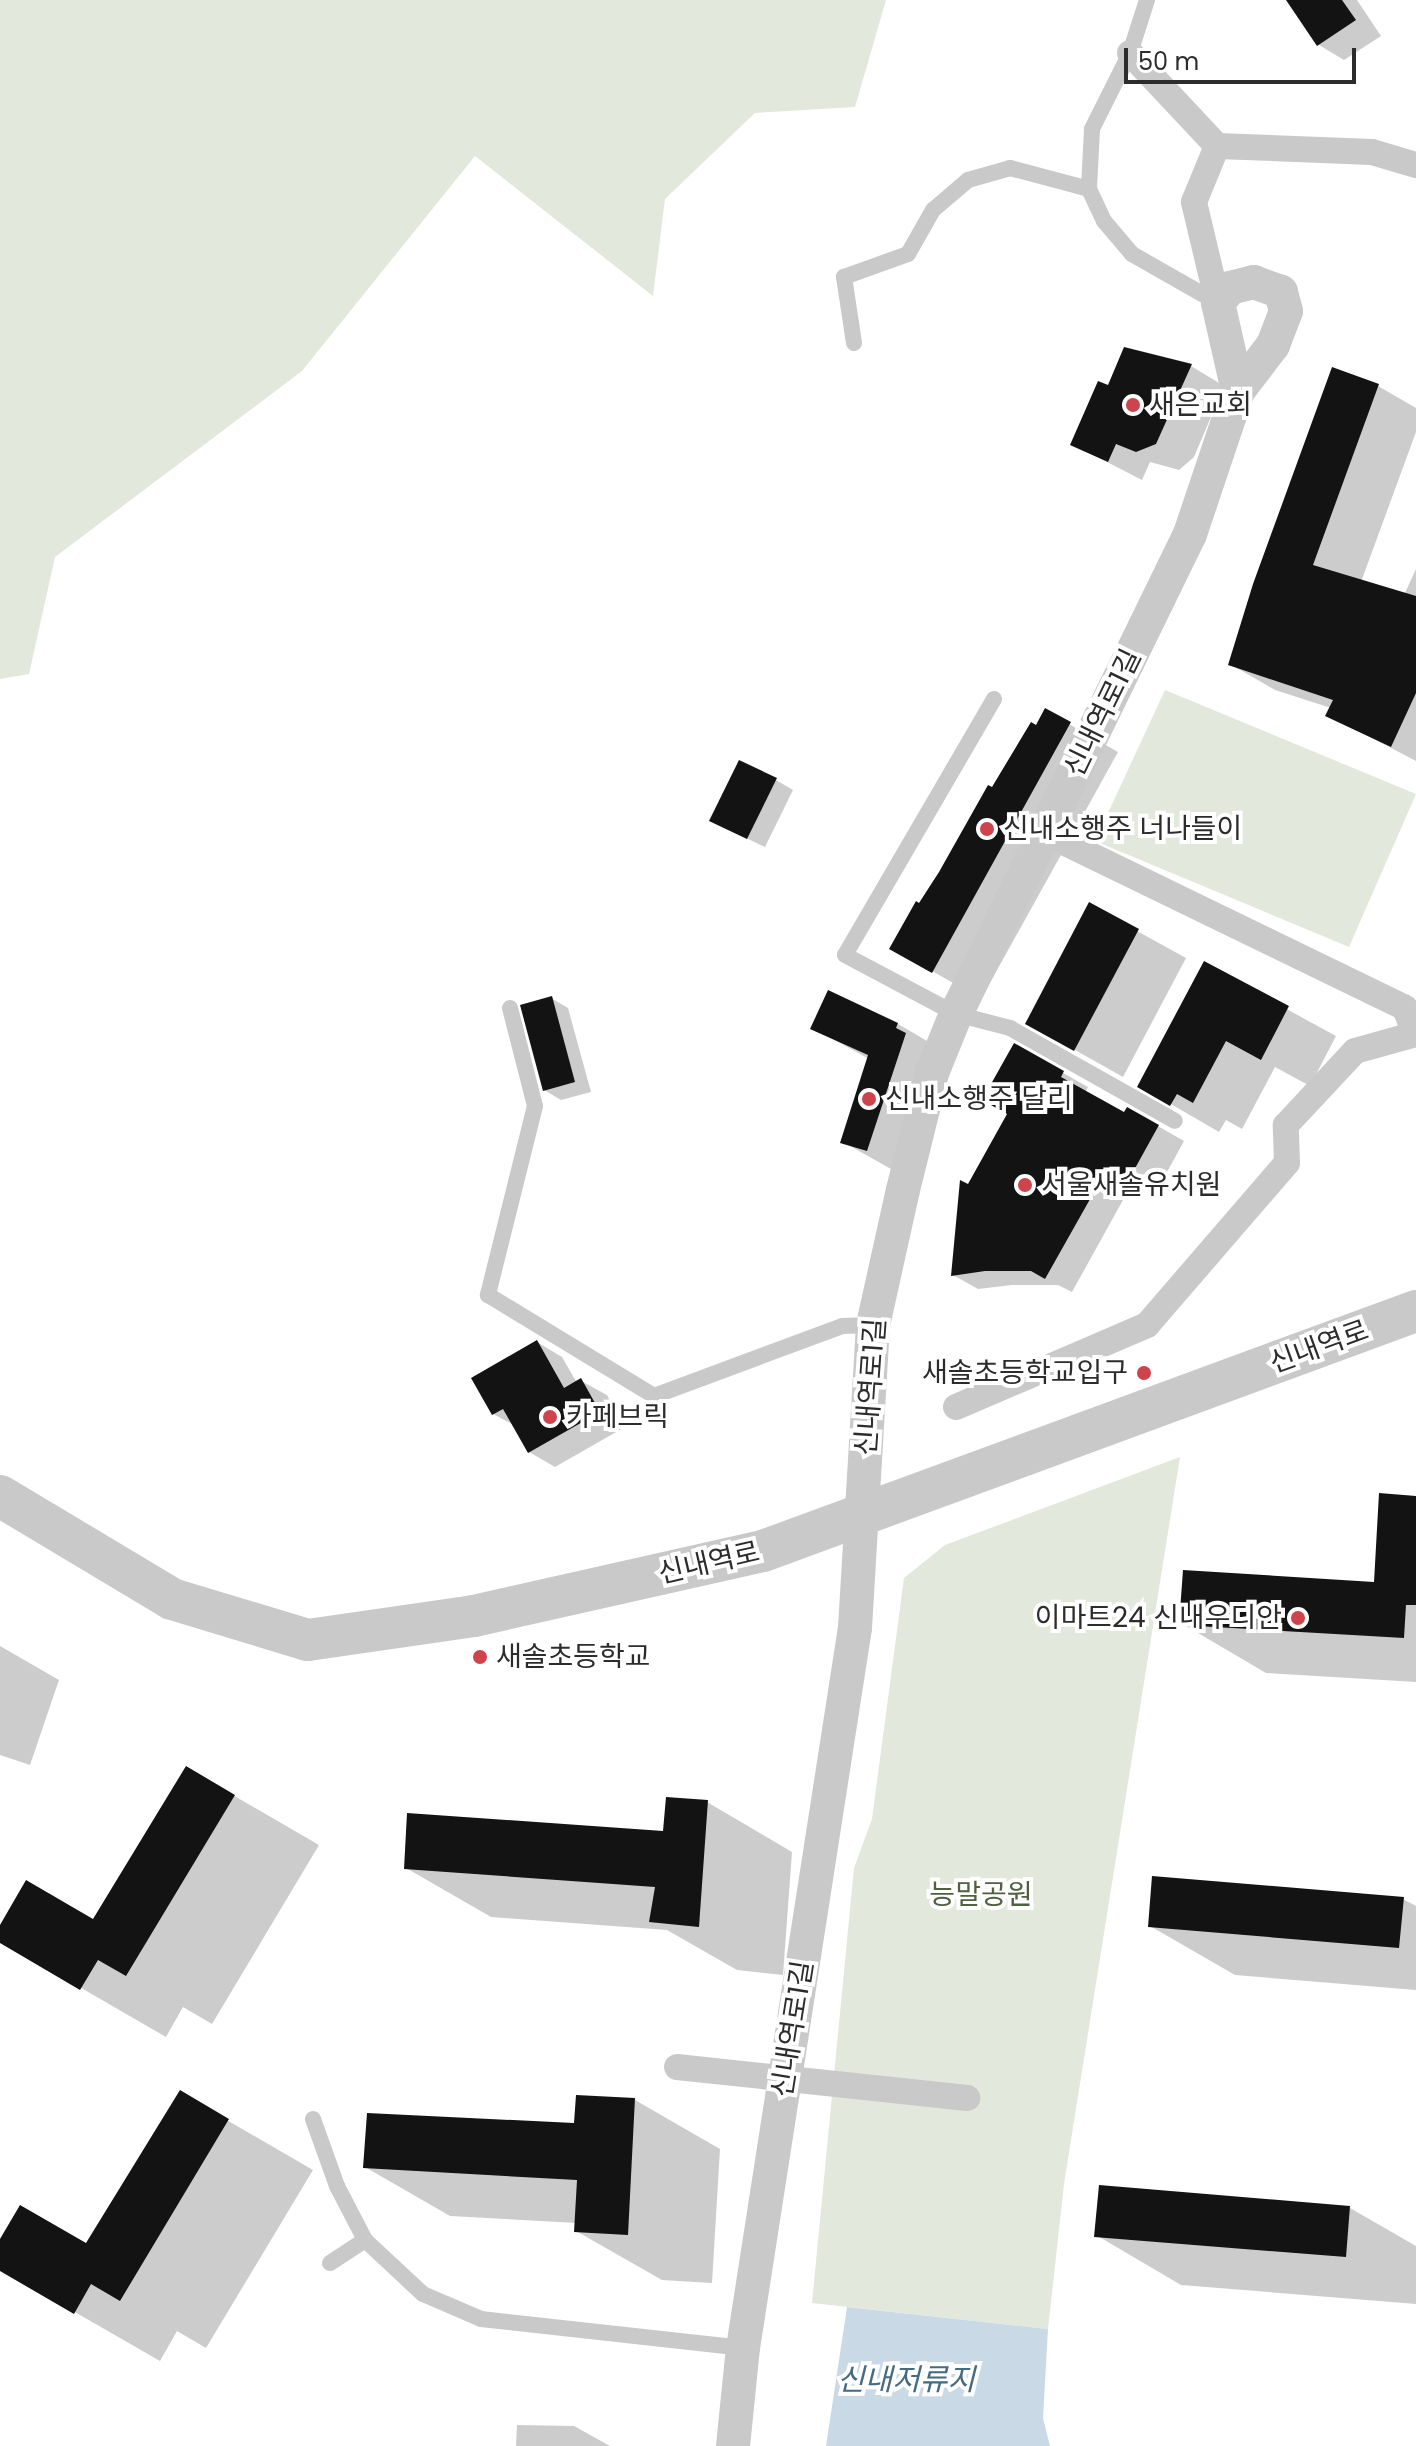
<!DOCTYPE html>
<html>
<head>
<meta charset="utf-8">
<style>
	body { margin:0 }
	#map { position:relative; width:1416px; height:2446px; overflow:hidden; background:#fff; font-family:Poppins,"Noto Sans KR",sans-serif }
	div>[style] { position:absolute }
	.green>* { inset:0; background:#e2e8db }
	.water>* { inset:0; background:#c9dae6 }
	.shadow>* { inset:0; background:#0003 }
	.building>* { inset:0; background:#131313 }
	.service>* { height:16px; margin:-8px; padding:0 8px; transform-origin:8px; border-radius:8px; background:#c9c9c9 }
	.pedestrian>* { height:26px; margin:-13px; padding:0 13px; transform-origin:13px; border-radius:13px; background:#c9c9c9 }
	.minor>* { height:34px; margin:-17px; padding:0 17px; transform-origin:17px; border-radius:17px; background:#c9c9c9 }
	.tertiary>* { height:42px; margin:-21px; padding:0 21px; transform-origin:21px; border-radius:21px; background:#c9c9c9 }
	.pedestrian-bridge>* { height:26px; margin:-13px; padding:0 13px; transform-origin:13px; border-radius:13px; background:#c9c9c9 }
	.dots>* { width:22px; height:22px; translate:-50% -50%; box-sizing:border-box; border:4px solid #fff; border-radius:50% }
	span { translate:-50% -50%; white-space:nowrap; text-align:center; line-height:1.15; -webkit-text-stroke:8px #fff; paint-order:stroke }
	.poi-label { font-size:28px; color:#2c2c2c }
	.left { translate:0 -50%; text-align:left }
	.right { translate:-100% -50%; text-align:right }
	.street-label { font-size:28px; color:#2c2c2c }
	.park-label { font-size:28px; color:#4f6140 }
	.water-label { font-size:30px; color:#456a83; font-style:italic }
	.scale { position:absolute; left:1124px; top:48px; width:232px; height:36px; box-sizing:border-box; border:4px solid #2c2c2c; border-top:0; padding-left:10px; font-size:24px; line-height:28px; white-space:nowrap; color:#2c2c2c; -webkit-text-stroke:6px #fff; paint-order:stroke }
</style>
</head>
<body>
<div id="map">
	<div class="green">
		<div style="clip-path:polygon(0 0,886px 0,855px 107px,755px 113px,665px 199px,653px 296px,475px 156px,302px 371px,55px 557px,29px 674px,0 679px)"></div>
		<div style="clip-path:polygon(1165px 690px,1416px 794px,1349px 947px,1095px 841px)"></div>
		<div style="clip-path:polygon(1180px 1457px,1064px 2184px,1048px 2329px,812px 2303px,854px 1868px,872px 1819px,904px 1578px,945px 1545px)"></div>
	</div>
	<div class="water">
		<div style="clip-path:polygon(847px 2307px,1048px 2329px,1043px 2418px,1050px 2446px,826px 2446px)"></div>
	</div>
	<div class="shadow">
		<div style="clip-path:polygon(1288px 0,1357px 0,1381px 36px,1344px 60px,1319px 45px)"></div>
		<div style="clip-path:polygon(1191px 366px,1224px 386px,1194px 457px,1179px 470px,1150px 462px,1142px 480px,1072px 444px,1109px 388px)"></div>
		<div style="clip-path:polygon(1333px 370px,1378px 386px,1416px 408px,1416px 432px,1361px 582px,1404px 595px,1416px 569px,1416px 761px,1328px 715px,1331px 708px,1275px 690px,1230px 664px)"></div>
		<div style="clip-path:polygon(1046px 711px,1118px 752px,981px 999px,892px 948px)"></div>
		<div style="clip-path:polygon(776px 780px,793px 790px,765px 847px,729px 830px)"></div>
		<div style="clip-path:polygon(1090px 905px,1186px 958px,1123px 1077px,1027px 1023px)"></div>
		<div style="clip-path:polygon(1204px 964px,1336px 1036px,1310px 1086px,1275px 1067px,1242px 1129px,1226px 1120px,1219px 1132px,1140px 1086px)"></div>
		<div style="clip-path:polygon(829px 993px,898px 1024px,946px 1052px,891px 1169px,843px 1142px,869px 1059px,813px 1028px)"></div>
		<div style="clip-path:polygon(551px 998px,568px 1008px,591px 1092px,561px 1100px,544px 1090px)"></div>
		<div style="clip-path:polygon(1015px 1046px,1088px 1087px,1085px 1093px,1125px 1114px,1128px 1109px,1184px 1141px,1155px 1194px,1133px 1182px,1072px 1292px,1058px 1285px,1012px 1285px,978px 1289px,953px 1275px,968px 1186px,1010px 1113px)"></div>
		<div style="clip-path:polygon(537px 1342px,562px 1357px,577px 1383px,581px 1381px,607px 1395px,625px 1427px,555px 1467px,529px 1452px,514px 1425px,493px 1414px)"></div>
		<div style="clip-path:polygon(1416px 1498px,1416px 1682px,1266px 1673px,1181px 1623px,1375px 1584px)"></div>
		<div style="clip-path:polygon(0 1646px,59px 1680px,30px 1765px,0 1755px)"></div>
		<div style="clip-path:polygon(186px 1768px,319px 1845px,212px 2024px,183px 2007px,166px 2037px,0 1941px,0 1929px,93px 1922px)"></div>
		<div style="clip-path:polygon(707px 1802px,792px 1852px,783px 1975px,737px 1970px,667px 1930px,491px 1917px,406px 1868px,665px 1833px)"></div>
		<div style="clip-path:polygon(1403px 1899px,1416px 1906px,1416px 1990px,1235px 1975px,1150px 1926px)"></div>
		<div style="clip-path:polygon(180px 2093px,313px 2170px,206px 2348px,177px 2331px,160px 2361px,0 2269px,0 2243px,87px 2246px)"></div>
		<div style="clip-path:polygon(635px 2100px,720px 2149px,712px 2283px,662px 2280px,576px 2231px,577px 2223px,450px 2216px,365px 2167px,576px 2125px)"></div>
		<div style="clip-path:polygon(1350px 2208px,1416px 2246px,1416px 2304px,1181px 2285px,1096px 2235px)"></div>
		<div style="clip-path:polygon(517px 2425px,574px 2426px,610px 2446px,516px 2446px)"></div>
	</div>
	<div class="building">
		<div style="clip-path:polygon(1286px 0,1342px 0,1356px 20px,1317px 46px)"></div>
		<div style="clip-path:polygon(1124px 347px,1192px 364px,1156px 444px,1136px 452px,1116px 444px,1108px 462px,1070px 445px,1098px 381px,1108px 385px)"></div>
		<div style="clip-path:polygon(1332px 367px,1379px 384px,1313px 565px,1416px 596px,1416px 693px,1391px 747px,1325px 716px,1333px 700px,1228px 665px,1253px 584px)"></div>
		<div style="clip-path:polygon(1045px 708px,1071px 722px,932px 973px,889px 949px,916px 901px,919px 903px,939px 872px,988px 785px,992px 787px,1031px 722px,1036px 725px)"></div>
		<div style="clip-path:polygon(739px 760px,777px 778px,747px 839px,709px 821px)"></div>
		<div style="clip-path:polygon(1089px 902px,1139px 929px,1074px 1051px,1025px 1024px)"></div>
		<div style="clip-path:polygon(1204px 961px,1289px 1006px,1261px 1060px,1226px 1041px,1193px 1103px,1177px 1094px,1170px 1106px,1137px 1087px)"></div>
		<div style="clip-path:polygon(828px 990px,898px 1023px,896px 1028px,906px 1033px,867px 1151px,840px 1143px,868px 1055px,810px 1029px)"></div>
		<div style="clip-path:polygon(552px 996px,575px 1082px,543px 1091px,520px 1005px)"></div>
		<div style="clip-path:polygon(1014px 1043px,1064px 1071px,1061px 1077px,1124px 1112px,1127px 1107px,1159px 1125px,1128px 1181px,1107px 1169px,1045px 1279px,1031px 1271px,985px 1271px,951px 1276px,960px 1180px,968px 1184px,1007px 1114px,982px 1100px)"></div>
		<div style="clip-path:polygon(537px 1340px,564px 1388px,581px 1378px,600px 1412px,528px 1453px,503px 1409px,492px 1415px,471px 1378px)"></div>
		<div style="clip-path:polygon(1379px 1493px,1416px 1496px,1416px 1605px,1406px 1605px,1404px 1638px,1179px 1625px,1183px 1570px,1374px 1582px)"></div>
		<div style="clip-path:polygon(186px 1766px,235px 1795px,126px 1976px,98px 1960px,80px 1990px,0 1943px,0 1925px,26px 1880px,93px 1919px)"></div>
		<div style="clip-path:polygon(666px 1797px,708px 1800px,699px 1927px,649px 1922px,655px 1887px,404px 1869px,407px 1813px,663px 1831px)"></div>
		<div style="clip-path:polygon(1152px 1876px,1404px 1897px,1399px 1948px,1148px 1927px)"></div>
		<div style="clip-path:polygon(180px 2090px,229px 2119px,120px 2301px,91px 2284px,74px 2314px,0 2271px,0 2239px,20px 2205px,86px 2243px)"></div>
		<div style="clip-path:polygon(576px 2095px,635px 2098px,628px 2235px,574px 2232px,577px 2180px,363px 2168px,367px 2113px,574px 2123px)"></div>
		<div style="clip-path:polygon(1099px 2185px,1350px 2206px,1346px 2257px,1094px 2237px)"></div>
	</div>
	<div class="service">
		<div style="left:1147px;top:0;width:56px;rotate:107.8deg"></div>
		<div style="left:1130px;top:53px;width:85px;rotate:116.6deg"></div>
		<div style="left:1092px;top:129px;width:60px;rotate:92.9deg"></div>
		<div style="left:1089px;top:189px;width:35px;rotate:65deg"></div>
		<div style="left:1104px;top:221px;width:43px;rotate:49.7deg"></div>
		<div style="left:1132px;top:254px;width:99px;rotate:29.7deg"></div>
		<div style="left:854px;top:343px;width:67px;rotate:-98.6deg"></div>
		<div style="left:844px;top:277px;width:68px;rotate:-19.8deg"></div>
		<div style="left:908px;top:254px;width:51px;rotate:-60.4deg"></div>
		<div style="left:933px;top:210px;width:46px;rotate:-40.6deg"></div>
		<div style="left:968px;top:180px;width:44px;rotate:-15.9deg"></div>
		<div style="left:1010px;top:168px;width:82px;rotate:14.9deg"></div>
		<div style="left:994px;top:699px;width:296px;rotate:120.2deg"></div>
		<div style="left:845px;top:955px;width:126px;rotate:28deg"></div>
		<div style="left:956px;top:1014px;width:56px;rotate:14.5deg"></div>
		<div style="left:1010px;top:1028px;width:189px;rotate:29.4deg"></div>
		<div style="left:510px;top:1008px;width:101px;rotate:75.7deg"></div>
		<div style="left:535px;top:1106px;width:195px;rotate:104deg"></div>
		<div style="left:488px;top:1295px;width:194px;rotate:31.3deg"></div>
		<div style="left:654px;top:1396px;width:201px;rotate:-20.4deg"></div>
		<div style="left:842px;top:1326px;width:31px;rotate:-2deg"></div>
		<div style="left:313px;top:2119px;width:71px;rotate:70.3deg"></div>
		<div style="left:337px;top:2186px;width:61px;rotate:62.6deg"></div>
		<div style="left:365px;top:2240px;width:79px;rotate:43deg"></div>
		<div style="left:423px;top:2294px;width:63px;rotate:23.3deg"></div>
		<div style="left:481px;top:2319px;width:264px;rotate:6.3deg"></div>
		<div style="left:330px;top:2263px;width:42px;rotate:-33.3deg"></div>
	</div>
	<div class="pedestrian">
		<div style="left:1130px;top:53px;width:127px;rotate:46.9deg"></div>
		<div style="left:1218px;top:303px;width:104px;rotate:-103.4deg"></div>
		<div style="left:1194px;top:202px;width:61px;rotate:-67.7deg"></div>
		<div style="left:1217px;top:146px;width:155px;rotate:2.2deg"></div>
		<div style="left:1372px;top:152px;width:46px;rotate:16.5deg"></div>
		<div style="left:1045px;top:833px;width:400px;rotate:25.9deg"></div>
		<div style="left:1405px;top:1008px;width:28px;rotate:69deg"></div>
		<div style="left:956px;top:1407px;width:208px;rotate:-23.2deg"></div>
		<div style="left:1147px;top:1325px;width:214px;rotate:-49.2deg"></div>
		<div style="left:1287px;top:1163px;width:38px;rotate:-92deg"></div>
		<div style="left:1286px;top:1125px;width:101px;rotate:-47deg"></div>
		<div style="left:1355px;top:1051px;width:63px;rotate:-15.6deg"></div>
	</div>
	<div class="minor">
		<div style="left:733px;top:2446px;width:99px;rotate:-84.2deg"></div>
		<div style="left:743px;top:2348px;width:729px;rotate:-81.16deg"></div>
		<div style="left:855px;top:1628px;width:304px;rotate:-86.6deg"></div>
		<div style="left:873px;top:1325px;width:138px;rotate:-77.5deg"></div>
		<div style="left:903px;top:1190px;width:121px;rotate:-76.1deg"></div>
		<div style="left:932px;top:1073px;width:64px;rotate:-67.9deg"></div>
		<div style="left:956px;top:1014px;width:534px;rotate:-64.01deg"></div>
		<div style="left:1190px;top:534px;width:151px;rotate:-71.4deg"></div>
		<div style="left:1238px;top:391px;width:58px;rotate:-52.7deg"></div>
		<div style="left:1273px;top:345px;width:36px;rotate:-69deg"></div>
		<div style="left:1286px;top:311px;width:20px;rotate:-105deg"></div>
		<div style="left:1281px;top:292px;width:29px;rotate:-160deg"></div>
		<div style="left:1254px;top:282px;width:25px;rotate:166deg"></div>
		<div style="left:1230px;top:288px;width:19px;rotate:129deg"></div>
		<div style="left:1218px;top:303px;width:90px;rotate:77.2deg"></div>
	</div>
	<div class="tertiary">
		<div style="left:0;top:1496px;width:200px;rotate:30.9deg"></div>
		<div style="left:172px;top:1599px;width:142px;rotate:16.8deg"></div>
		<div style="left:308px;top:1640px;width:168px;rotate:-8.2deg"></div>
		<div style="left:474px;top:1616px;width:296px;rotate:-12.7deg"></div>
		<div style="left:763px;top:1551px;width:696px;rotate:-20.18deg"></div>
	</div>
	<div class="pedestrian-bridge">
		<div style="left:677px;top:2067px;width:292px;rotate:6.1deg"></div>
	</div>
	<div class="dots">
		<div style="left:1133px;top:405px;background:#ce434c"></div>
		<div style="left:987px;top:829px;background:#ce434c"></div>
		<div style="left:869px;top:1099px;background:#ce434c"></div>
		<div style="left:1025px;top:1185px;background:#ce434c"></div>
		<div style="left:1144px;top:1373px;background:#ce434c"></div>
		<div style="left:550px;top:1417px;background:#ce434c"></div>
		<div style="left:1298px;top:1618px;background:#ce434c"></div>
		<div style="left:480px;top:1657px;background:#ce434c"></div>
	</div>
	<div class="poi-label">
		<span class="left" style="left:1149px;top:405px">새은교회</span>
		<span class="left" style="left:1003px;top:829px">신내소행주 너나들이</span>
		<span class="left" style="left:885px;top:1099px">신내소행주 달리</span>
		<span class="left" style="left:1041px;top:1185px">서울새솔유치원</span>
		<span class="right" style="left:1128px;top:1373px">새솔초등학교입구</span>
		<span class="left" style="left:566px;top:1417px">카페브릭</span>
		<span class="right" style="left:1282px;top:1618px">이마트24 신내우디안</span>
		<span class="left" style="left:496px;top:1657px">새솔초등학교</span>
	</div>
	<div class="street-label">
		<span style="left:1103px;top:713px;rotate:-64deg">신내역로1길</span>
		<span style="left:1319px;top:1347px;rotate:-20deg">신내역로</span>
		<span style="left:871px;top:1387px;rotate:-86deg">신내역로1길</span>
		<span style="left:709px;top:1563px;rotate:-13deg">신내역로</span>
		<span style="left:793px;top:2029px;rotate:-81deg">신내역로1길</span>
	</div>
	<div class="park-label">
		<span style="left:981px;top:1895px">능말공원</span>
	</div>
	<div class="water-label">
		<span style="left:906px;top:2380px">신내저류지</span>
	</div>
	<div class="scale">50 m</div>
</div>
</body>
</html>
